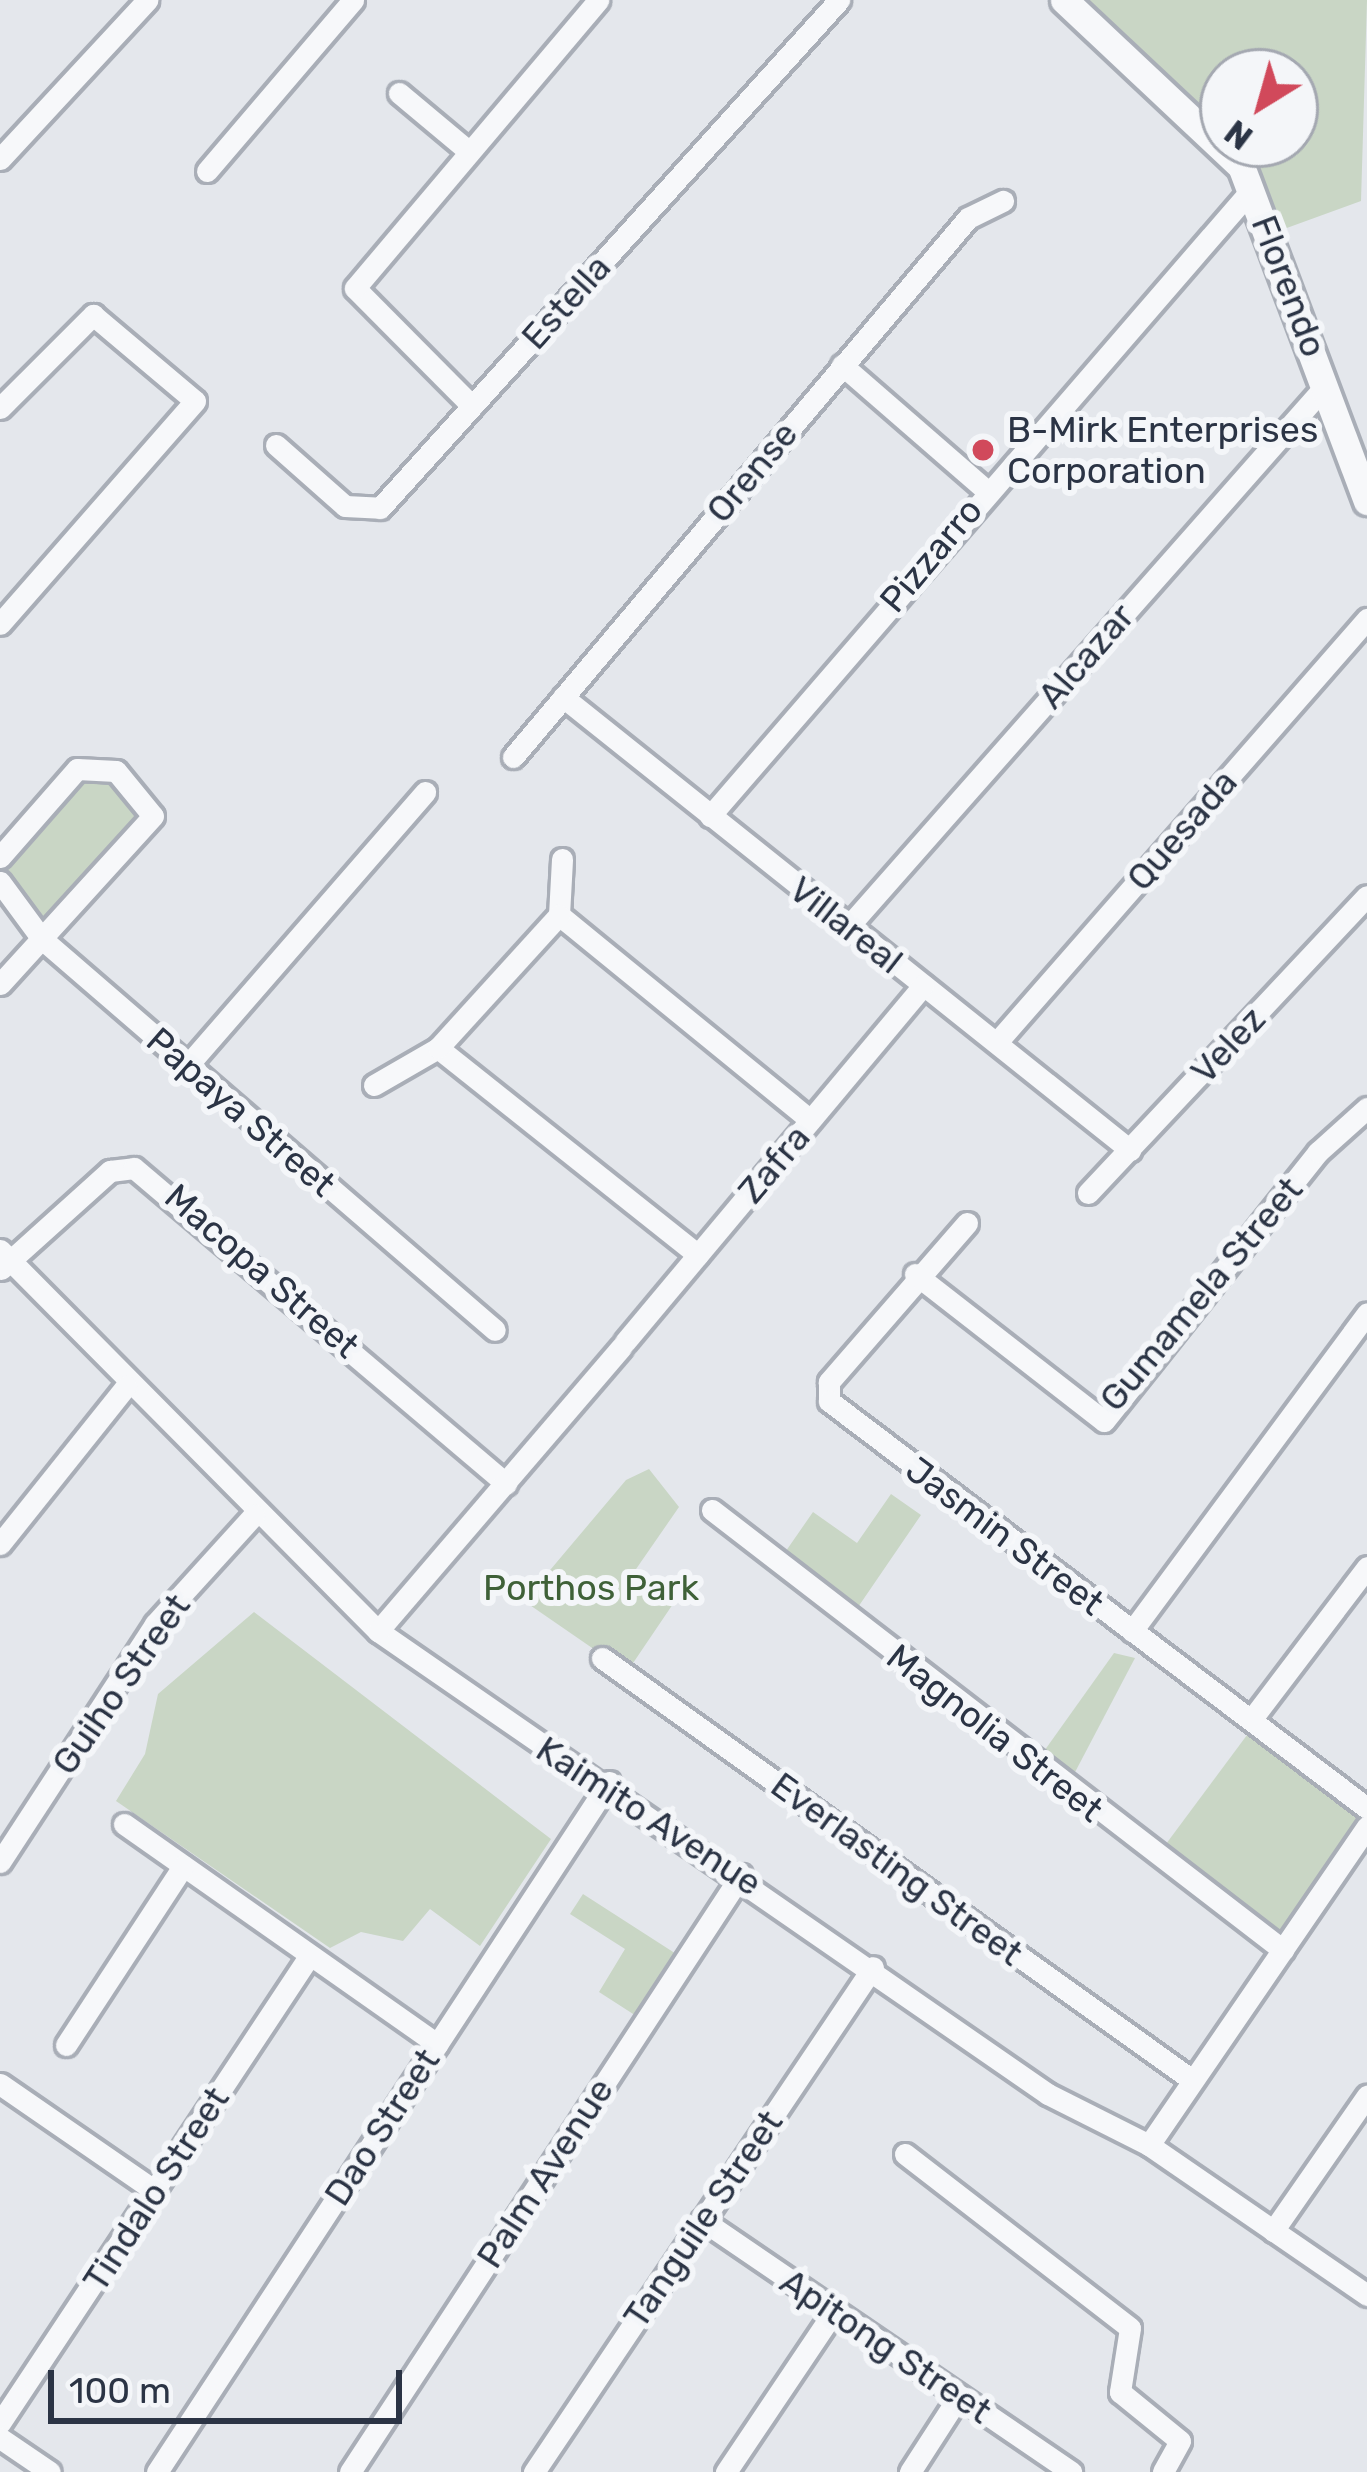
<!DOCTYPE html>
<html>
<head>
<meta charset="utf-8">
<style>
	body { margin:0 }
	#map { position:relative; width:1367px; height:2472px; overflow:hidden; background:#e4e7ec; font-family:Rubik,sans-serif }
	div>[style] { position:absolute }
	.green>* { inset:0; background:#c9d6c5 }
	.roads { filter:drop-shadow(3px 0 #a9aeb7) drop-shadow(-3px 0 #a9aeb7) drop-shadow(0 3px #a9aeb7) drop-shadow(0 -3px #a9aeb7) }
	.minor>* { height:21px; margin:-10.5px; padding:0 10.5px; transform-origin:10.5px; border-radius:10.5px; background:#f7f8fa }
	.tertiary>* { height:27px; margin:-13.5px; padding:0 13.5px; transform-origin:13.5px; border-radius:13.5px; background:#f7f8fa }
	.dots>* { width:33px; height:33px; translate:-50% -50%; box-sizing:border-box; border:6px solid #f4f6f9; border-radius:50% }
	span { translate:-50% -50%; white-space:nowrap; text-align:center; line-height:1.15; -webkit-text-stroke:12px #f4f6f9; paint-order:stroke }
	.street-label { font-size:36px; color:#2b3445 }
	.poi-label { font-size:36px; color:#2b3445 }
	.left { translate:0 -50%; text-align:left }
	.park-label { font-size:36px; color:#3f6138 }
	.north { position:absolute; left:1199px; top:48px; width:120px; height:120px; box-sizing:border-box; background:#f4f6f9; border:3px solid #a4a8b1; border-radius:50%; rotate:217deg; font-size:33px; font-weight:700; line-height:48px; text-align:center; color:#2b3445 }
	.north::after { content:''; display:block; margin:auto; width:42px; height:54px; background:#d1495b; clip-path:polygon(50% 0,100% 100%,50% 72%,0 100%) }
	.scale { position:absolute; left:48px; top:2370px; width:354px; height:54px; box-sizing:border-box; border:6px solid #2b3445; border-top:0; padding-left:15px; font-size:36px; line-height:42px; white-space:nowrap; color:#2b3445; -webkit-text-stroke:9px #f4f6f9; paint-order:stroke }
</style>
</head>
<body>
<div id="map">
	<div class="green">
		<div style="clip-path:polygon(1086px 0,1367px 0,1361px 201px,1284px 229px,1239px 144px,1295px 144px,1295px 72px,1223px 72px,1223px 126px)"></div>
		<div style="clip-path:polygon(80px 774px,116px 776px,142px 823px,44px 930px,2px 862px)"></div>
		<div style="clip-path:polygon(649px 1469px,679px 1507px,634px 1572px,675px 1601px,627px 1672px,524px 1601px,626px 1480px)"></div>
		<div style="clip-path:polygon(891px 1494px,921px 1515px,854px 1613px,779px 1561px,813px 1512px,857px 1543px)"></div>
		<div style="clip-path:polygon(254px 1612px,551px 1839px,480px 1946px,430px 1909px,403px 1941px,361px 1932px,330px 1948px,116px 1801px,145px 1754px,158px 1694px)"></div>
		<div style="clip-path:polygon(1114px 1653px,1135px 1658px,1073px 1776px,1042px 1754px)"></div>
		<div style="clip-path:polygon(1250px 1731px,1364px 1819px,1282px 1932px,1166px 1844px)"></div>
		<div style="clip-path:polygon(583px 1894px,684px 1959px,644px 2021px,599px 1992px,625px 1949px,570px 1914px)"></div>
	</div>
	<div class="roads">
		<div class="minor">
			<div style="left:399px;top:93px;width:87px;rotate:39.9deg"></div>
			<div style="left:0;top:159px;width:217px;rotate:-47.2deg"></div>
			<div style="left:207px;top:171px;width:225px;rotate:-49.5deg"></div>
			<div style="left:842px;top:365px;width:191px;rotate:41deg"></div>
			<div style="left:472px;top:406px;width:166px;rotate:-134.8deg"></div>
			<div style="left:355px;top:288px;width:377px;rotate:-49.8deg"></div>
			<div style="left:0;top:408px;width:132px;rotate:-45deg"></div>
			<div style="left:93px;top:315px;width:133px;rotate:40.1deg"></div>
			<div style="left:195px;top:401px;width:296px;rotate:131.2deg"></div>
			<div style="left:276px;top:445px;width:92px;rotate:41.5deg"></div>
			<div style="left:345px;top:506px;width:35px;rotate:3deg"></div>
			<div style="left:380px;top:508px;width:685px;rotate:-47.9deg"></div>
			<div style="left:563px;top:697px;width:726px;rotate:38.62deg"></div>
			<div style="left:513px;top:757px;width:705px;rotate:-49.83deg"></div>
			<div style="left:968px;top:218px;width:39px;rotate:-26deg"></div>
			<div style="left:710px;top:816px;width:829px;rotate:-49.16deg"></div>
			<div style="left:0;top:857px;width:117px;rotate:-48.8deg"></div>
			<div style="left:77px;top:769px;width:39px;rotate:3deg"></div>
			<div style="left:116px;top:771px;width:58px;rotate:50.6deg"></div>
			<div style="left:153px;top:816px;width:227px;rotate:132.3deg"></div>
			<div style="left:0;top:882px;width:71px;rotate:53.6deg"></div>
			<div style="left:42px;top:939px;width:598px;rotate:40.8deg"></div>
			<div style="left:559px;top:915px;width:324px;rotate:39.2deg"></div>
			<div style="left:559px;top:915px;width:56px;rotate:-86.9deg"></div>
			<div style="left:847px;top:928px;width:724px;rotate:-48.58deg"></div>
			<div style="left:998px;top:1041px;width:561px;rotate:-48.83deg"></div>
			<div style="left:438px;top:1048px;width:332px;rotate:38.5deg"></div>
			<div style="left:187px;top:1066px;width:363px;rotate:-49deg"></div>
			<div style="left:374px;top:1085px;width:74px;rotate:-30deg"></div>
			<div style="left:438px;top:1048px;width:180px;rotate:-47.7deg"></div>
			<div style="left:1088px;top:1193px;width:407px;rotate:-46.8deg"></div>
			<div style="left:967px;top:1223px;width:211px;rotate:131deg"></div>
			<div style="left:829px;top:1382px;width:19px;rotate:90deg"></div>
			<div style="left:829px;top:1401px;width:675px;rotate:37.11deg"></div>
			<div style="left:0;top:1250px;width:537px;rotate:45.23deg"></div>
			<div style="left:378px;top:1631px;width:814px;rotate:34.65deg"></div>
			<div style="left:1048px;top:2094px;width:113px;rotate:26.8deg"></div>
			<div style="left:1149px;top:2145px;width:265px;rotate:34.5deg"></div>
			<div style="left:1px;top:1269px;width:147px;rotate:-42deg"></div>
			<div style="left:110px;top:1171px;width:24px;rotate:-7deg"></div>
			<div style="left:134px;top:1168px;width:488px;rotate:40.3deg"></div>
			<div style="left:915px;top:1274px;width:239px;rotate:37.9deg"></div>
			<div style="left:1104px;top:1421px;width:344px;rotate:-51.5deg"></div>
			<div style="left:1318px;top:1152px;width:66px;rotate:-41.9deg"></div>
			<div style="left:625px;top:1342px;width:465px;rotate:-50.1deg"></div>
			<div style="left:712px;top:1510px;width:721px;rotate:37.62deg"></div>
			<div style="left:0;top:1544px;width:202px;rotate:-51.4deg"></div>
			<div style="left:378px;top:1631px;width:374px;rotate:-49.4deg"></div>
			<div style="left:1132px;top:1631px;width:395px;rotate:-53.5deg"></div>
			<div style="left:602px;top:1658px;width:725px;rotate:35.57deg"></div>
			<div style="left:1251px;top:1720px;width:192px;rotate:-52.8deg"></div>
			<div style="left:124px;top:1824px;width:383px;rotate:35.1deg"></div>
			<div style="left:0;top:1862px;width:284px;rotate:-56.9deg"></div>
			<div style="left:155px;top:1624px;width:147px;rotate:-47.8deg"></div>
			<div style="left:66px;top:2045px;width:214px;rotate:-56.8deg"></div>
			<div style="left:0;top:2084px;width:188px;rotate:34.6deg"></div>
			<div style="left:1149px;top:2145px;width:386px;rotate:-55.6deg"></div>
			<div style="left:905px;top:2154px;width:284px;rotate:37.7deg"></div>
			<div style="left:1130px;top:2328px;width:65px;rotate:98.9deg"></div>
			<div style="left:1120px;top:2392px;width:77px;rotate:39.2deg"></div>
			<div style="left:1180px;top:2441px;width:35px;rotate:119deg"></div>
			<div style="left:702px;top:2220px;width:447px;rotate:34.3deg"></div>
			<div style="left:1273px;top:2231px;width:165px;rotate:-55.2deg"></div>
			<div style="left:0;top:2423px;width:561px;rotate:-56.48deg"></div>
			<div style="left:0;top:2438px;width:60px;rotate:34.2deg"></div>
			<div style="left:157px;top:2472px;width:825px;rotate:-56.77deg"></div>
			<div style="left:350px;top:2472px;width:714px;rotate:-56.78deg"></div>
			<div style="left:534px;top:2472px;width:608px;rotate:-56.13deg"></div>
			<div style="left:726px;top:2472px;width:195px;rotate:-56.1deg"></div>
			<div style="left:910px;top:2472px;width:90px;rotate:-57.2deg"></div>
		</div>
		<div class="tertiary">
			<div style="left:1064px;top:0;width:243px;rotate:43.2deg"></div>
			<div style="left:1241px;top:166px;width:358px;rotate:69.4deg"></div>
		</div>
	</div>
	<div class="dots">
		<div style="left:983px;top:450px;background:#d1495b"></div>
	</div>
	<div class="street-label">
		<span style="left:1289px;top:286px;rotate:69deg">Florendo</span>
		<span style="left:566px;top:302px;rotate:-48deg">Estella</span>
		<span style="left:752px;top:472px;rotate:-50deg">Orense</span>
		<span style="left:931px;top:555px;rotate:-50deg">Pizzarro</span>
		<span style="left:1086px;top:656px;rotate:-49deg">Alcazar</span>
		<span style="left:1182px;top:830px;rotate:-49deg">Quesada</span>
		<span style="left:846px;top:925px;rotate:38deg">Villareal</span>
		<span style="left:1228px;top:1045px;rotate:-47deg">Velez</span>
		<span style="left:241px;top:1112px;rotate:41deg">Papaya Street</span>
		<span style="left:774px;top:1164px;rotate:-50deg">Zafra</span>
		<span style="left:262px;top:1271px;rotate:41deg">Macopa Street</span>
		<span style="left:1201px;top:1294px;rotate:-50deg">Gumamela Street</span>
		<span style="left:1005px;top:1536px;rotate:37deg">Jasmin Street</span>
		<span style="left:121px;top:1684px;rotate:-55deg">Guiho Street</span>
		<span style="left:995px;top:1733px;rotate:38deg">Magnolia Street</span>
		<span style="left:649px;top:1816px;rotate:33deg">Kaimito Avenue</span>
		<span style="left:897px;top:1869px;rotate:36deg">Everlasting Street</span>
		<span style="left:382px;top:2127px;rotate:-57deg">Dao Street</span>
		<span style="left:545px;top:2173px;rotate:-57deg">Palm Avenue</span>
		<span style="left:156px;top:2189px;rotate:-57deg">Tindalo Street</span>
		<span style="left:703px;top:2219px;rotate:-56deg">Tanguile Street</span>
		<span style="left:886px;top:2346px;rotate:34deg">Apitong Street</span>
	</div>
	<div class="poi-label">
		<span class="left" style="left:1007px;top:450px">B-Mirk Enterprises<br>Corporation</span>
	</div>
	<div class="park-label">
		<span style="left:591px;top:1588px">Porthos Park</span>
	</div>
	<div class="north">N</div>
	<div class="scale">100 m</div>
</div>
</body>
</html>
